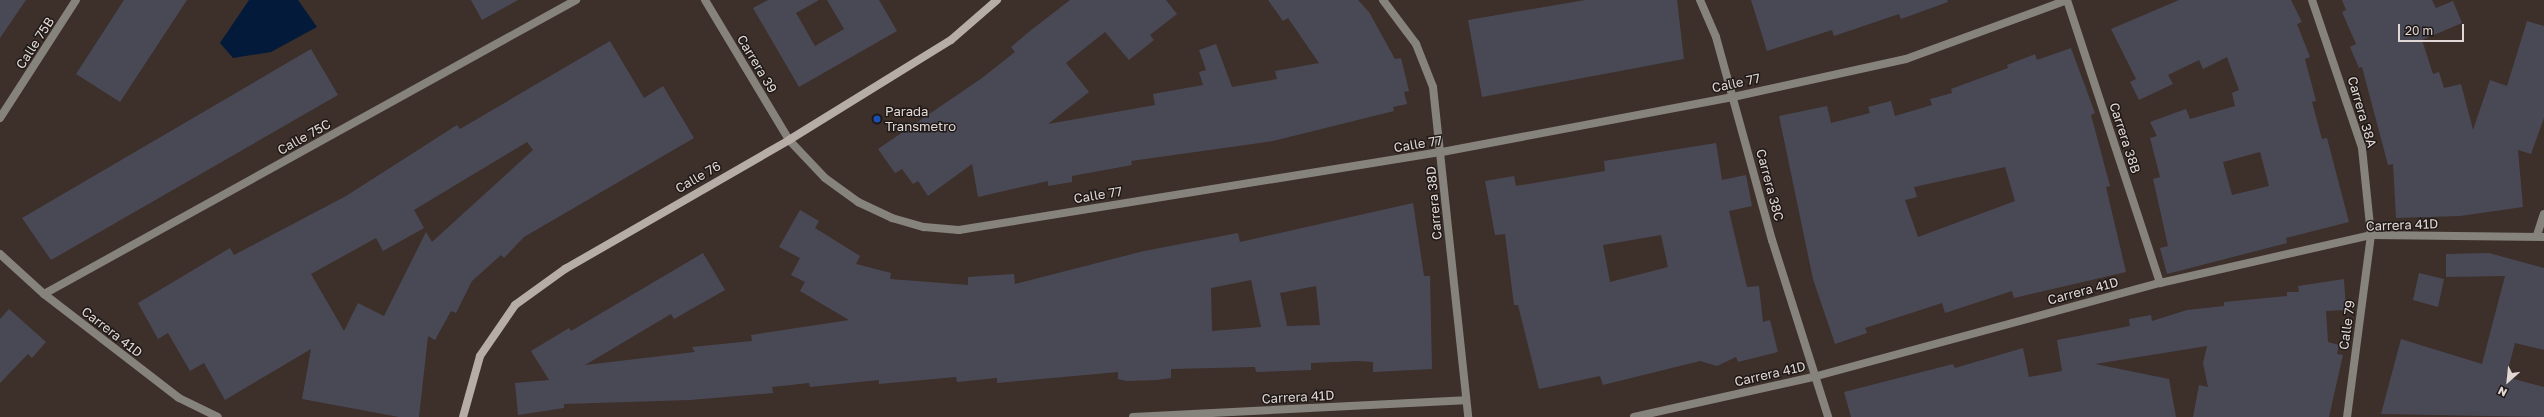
<!DOCTYPE html>
<html>
<head>
<meta charset="utf-8">
<style>
	body { margin:0 }
	#map { position:relative; width:2544px; height:417px; overflow:hidden; background:#3d2f2a; font-family:"Golos Text",sans-serif }
	div>[style] { position:absolute }
	.water>* { inset:0; background:#031a3a }
	.building>* { inset:0; background:#494956 }
	.street>* { height:8px; margin:-4px; padding:0 4px; transform-origin:4px; border-radius:4px; background:#86827c }
	.secondary>* { height:8px; margin:-4px; padding:0 4px; transform-origin:4px; border-radius:4px; background:#b6aea6 }
	.dots>* { width:11px; height:11px; translate:-50% -50%; box-sizing:border-box; border:2px solid #1f1917; border-radius:50% }
	span { translate:-50% -50%; white-space:nowrap; text-align:center; line-height:1.15; -webkit-text-stroke:3px #1f1917; paint-order:stroke }
	.street-label { font-size:13px; color:#e1d8d5 }
	.poi-label { font-size:13px; color:#e1d8d5 }
	.left { translate:0 -50%; text-align:left }
	.north { position:absolute; left:2488px; top:361px; width:40px; height:40px; -webkit-text-stroke:3px #1f1917; paint-order:stroke; rotate:207deg; font-size:11px; font-weight:700; line-height:16px; text-align:center; color:#e1d8d5 }
	.north::after { content:''; display:block; margin:auto; width:14px; height:18px; background:#e1d8d5; clip-path:polygon(50% 0,100% 100%,50% 72%,0 100%) }
	.scale { position:absolute; left:2398px; top:24px; width:66px; height:18px; box-sizing:border-box; border:2px solid #e1d8d5; border-top:0; padding-left:5px; font-size:12px; line-height:14px; white-space:nowrap; color:#e1d8d5; -webkit-text-stroke:3px #1f1917; paint-order:stroke }
</style>
</head>
<body>
<div id="map">
	<div class="water">
		<div style="clip-path:polygon(249px 0,298px 0,317px 27px,271px 52px,233px 58px,220px 43px)"></div>
	</div>
	<div class="building">
		<div style="clip-path:polygon(0 0,26px 0,0 38px)"></div>
		<div style="clip-path:polygon(124px 0,187px 0,120px 102px,76px 74px)"></div>
		<div style="clip-path:polygon(471px 0,518px 0,482px 20px)"></div>
		<div style="clip-path:polygon(768px 0,819px 0,796px 13px,815px 46px,844px 29px,827px 0,879px 0,897px 31px,799px 87px,753px 8px)"></div>
		<div style="clip-path:polygon(1070px 0,1166px 0,1177px 14px,1150px 35px,1154px 40px,1129px 60px,1105px 32px,1066px 63px,1089px 92px,1048px 124px,1155px 105px,1153px 94px,1203px 85px,1199px 72px,1206px 70px,1199px 50px,1216px 44px,1232px 87px,1277px 79px,1275px 71px,1319px 63px,1288px 18px,1283px 21px,1268px 0,1358px 0,1369px 12px,1395px 59px,1401px 58px,1409px 91px,1404px 92px,1407px 104px,1393px 107px,1394px 111px,1273px 141px,1131px 161px,1132px 165px,1072px 176px,1072px 182px,1048px 186px,1048px 181px,978px 197px,972px 164px,928px 196px,918px 181px,913px 184px,902px 169px,895px 173px,878px 149px,982px 78px,1015px 52px,1011px 47px,1030px 31px)"></div>
		<div style="clip-path:polygon(1585px 0,1677px 0,1684px 59px,1482px 97px,1468px 20px)"></div>
		<div style="clip-path:polygon(1751px 0,1947px 0,1948px 2px,1901px 19px,1899px 14px,1834px 36px,1832px 30px,1767px 51px)"></div>
		<div style="clip-path:polygon(evenodd,2179px 0,2291px 0,2302px 22px,2297px 24px,2310px 57px,2305px 59px,2316px 101px,2312px 102px,2322px 139px,2327px 138px,2349px 222px,2286px 238px,2287px 243px,2167px 274px,2160px 248px,2168px 246px,2153px 179px,2160px 177px,2150px 138px,2157px 136px,2150px 122px,2186px 109px,2190px 119px,2235px 106px,2232px 93px,2239px 90px,2227px 57px,2203px 69px,2199px 60px,2168px 75px,2173px 84px,2139px 100px,2130px 82px,2136px 79px,2111px 29px,2179px 0,2260px 152px,2269px 186px,2232px 195px,2223px 162px,2260px 152px)"></div>
		<div style="clip-path:polygon(2342px 0,2432px 0,2436px 8px,2453px 1px,2462px 23px,2422px 40px,2433px 74px,2439px 72px,2444px 88px,2461px 84px,2473px 130px,2490px 80px,2507px 86px,2527px 21px,2544px 26px,2544px 118px,2531px 154px,2518px 150px,2523px 207px,2460px 216px,2396px 218px,2393px 164px,2388px 165px,2362px 67px,2359px 68px,2350px 47px,2356px 44px,2342px 12px,2346px 10px)"></div>
		<div style="clip-path:polygon(evenodd,610px 41px,644px 98px,663px 86px,694px 138px,524px 237px,504px 258px,501px 255px,472px 281px,456px 313px,451px 311px,435px 340px,428px 336px,419px 417px,399px 417px,302px 399px,311px 349px,225px 400px,204px 363px,190px 371px,168px 333px,158px 339px,138px 303px,230px 248px,234px 255px,346px 196px,457px 125px,460px 129px,610px 41px,527px 142px,533px 150px,432px 242px,426px 232px,384px 316px,358px 303px,344px 331px,311px 274px,376px 238px,383px 251px,424px 228px,414px 210px,527px 142px)"></div>
		<div style="clip-path:polygon(evenodd,2071px 48px,2095px 113px,2091px 115px,2110px 186px,2106px 187px,2126px 272px,2014px 298px,2012px 291px,1945px 313px,1942px 303px,1865px 328px,1867px 333px,1835px 344px,1813px 279px,1779px 116px,1827px 106px,1831px 123px,1870px 113px,1868px 107px,1891px 101px,1895px 116px,1932px 105px,1930px 99px,1952px 93px,1951px 89px,2008px 68px,2007px 65px,2035px 54px,2037px 60px,2071px 48px,2005px 167px,2015px 201px,1918px 237px,1905px 200px,1917px 197px,1914px 187px,2005px 167px)"></div>
		<div style="clip-path:polygon(311px 49px,338px 95px,51px 260px,22px 218px)"></div>
		<div style="clip-path:polygon(evenodd,1716px 143px,1722px 180px,1746px 175px,1752px 206px,1729px 211px,1747px 287px,1759px 286px,1763px 322px,1770px 320px,1778px 352px,1738px 362px,1736px 357px,1717px 366px,1700px 361px,1603px 385px,1600px 376px,1539px 389px,1518px 305px,1514px 305px,1505px 234px,1495px 235px,1485px 181px,1514px 176px,1516px 186px,1605px 171px,1604px 161px,1716px 143px,1661px 235px,1668px 267px,1610px 282px,1603px 245px,1661px 235px)"></div>
		<div style="clip-path:polygon(evenodd,1413px 203px,1424px 276px,1430px 276px,1432px 369px,1373px 372px,1373px 362px,1358px 361px,1311px 363px,1311px 370px,1256px 372px,1255px 367px,1171px 369px,1171px 378px,1157px 380px,1126px 381px,1118px 379px,1118px 372px,997px 383px,997px 378px,957px 382px,956px 377px,879px 384px,879px 380px,810px 387px,809px 383px,772px 387px,773px 393px,690px 400px,564px 404px,564px 408px,518px 415px,515px 383px,549px 380px,531px 351px,569px 328px,571px 331px,703px 253px,725px 290px,674px 319px,671px 314px,585px 365px,695px 352px,692px 347px,752px 341px,751px 335px,849px 320px,800px 291px,805px 282px,791px 275px,800px 258px,779px 247px,800px 210px,819px 221px,815px 228px,860px 256px,856px 264px,891px 273px,890px 279px,968px 285px,968px 277px,1014px 274px,1015px 284px,1144px 251px,1238px 233px,1240px 242px,1413px 203px,1251px 280px,1261px 327px,1212px 331px,1211px 288px,1251px 280px,1413px 203px,1316px 286px,1320px 325px,1287px 326px,1280px 293px,1316px 286px)"></div>
		<div style="clip-path:polygon(2489px 253px,2544px 268px,2544px 350px,2515px 343px,2506px 377px,2544px 387px,2544px 417px,2381px 414px,2401px 339px,2482px 364px,2505px 276px,2446px 277px,2446px 254px)"></div>
		<div style="clip-path:polygon(2419px 273px,2444px 279px,2438px 307px,2413px 300px)"></div>
		<div style="clip-path:polygon(2344px 279px,2346px 310px,2326px 311px,2328px 342px,2339px 345px,2337px 354px,2343px 355px,2329px 417px,2193px 417px,2199px 385px,2208px 387px,2203px 363px,2207px 346px,2095px 364px,2169px 379px,2176px 417px,1851px 417px,1844px 392px,1953px 364px,1955px 368px,2023px 348px,2029px 377px,2062px 371px,2057px 340px,2130px 326px,2129px 319px,2151px 315px,2152px 321px,2187px 310px,2224px 306px,2224px 302px,2287px 296px,2287px 292px,2299px 292px,2298px 286px)"></div>
		<div style="clip-path:polygon(9px 309px,46px 342px,32px 358px,28px 354px,0 383px,0 319px)"></div>
	</div>
	<div class="street">
		<div style="left:705px;top:0;width:163px;rotate:59deg"></div>
		<div style="left:789px;top:140px;width:52px;rotate:46.5deg"></div>
		<div style="left:825px;top:178px;width:41px;rotate:36deg"></div>
		<div style="left:858px;top:202px;width:38px;rotate:25deg"></div>
		<div style="left:892px;top:218px;width:33px;rotate:16deg"></div>
		<div style="left:924px;top:227px;width:35px;rotate:5deg"></div>
		<div style="left:959px;top:230px;width:489px;rotate:-9.2deg"></div>
		<div style="left:1442px;top:152px;width:296px;rotate:-10.7deg"></div>
		<div style="left:1733px;top:97px;width:177px;rotate:-12.4deg"></div>
		<div style="left:1906px;top:59px;width:171px;rotate:-20.1deg"></div>
		<div style="left:1383px;top:0;width:55px;rotate:53.1deg"></div>
		<div style="left:1416px;top:44px;width:46px;rotate:68.4deg"></div>
		<div style="left:1433px;top:87px;width:332px;rotate:83.9deg"></div>
		<div style="left:1700px;top:0;width:40px;rotate:66.6deg"></div>
		<div style="left:1716px;top:37px;width:211px;rotate:74.6deg"></div>
		<div style="left:1772px;top:240px;width:186px;rotate:72.4deg"></div>
		<div style="left:2067px;top:0;width:298px;rotate:71.8deg"></div>
		<div style="left:2312px;top:0;width:156px;rotate:71.3deg"></div>
		<div style="left:2362px;top:148px;width:87px;rotate:84.1deg"></div>
		<div style="left:2371px;top:235px;width:184px;rotate:97.5deg"></div>
		<div style="left:0;top:118px;width:140px;rotate:-57.2deg"></div>
		<div style="left:2537px;top:235px;width:22px;rotate:-72deg"></div>
		<div style="left:0;top:254px;width:59px;rotate:42.3deg"></div>
		<div style="left:44px;top:294px;width:170px;rotate:37.6deg"></div>
		<div style="left:179px;top:398px;width:43px;rotate:26deg"></div>
		<div style="left:44px;top:294px;width:608px;rotate:-28.93deg"></div>
		<div style="left:1133px;top:417px;width:332px;rotate:-2.9deg"></div>
		<div style="left:1634px;top:417px;width:188px;rotate:-12.6deg"></div>
		<div style="left:1817px;top:376px;width:355px;rotate:-15.2deg"></div>
		<div style="left:2160px;top:283px;width:216px;rotate:-12.8deg"></div>
		<div style="left:2371px;top:235px;width:173px;rotate:0.7deg"></div>
	</div>
	<div class="secondary">
		<div style="left:463px;top:417px;width:63px;rotate:-74.4deg"></div>
		<div style="left:480px;top:356px;width:62px;rotate:-55.5deg"></div>
		<div style="left:515px;top:305px;width:62px;rotate:-35.8deg"></div>
		<div style="left:565px;top:269px;width:258px;rotate:-29.9deg"></div>
		<div style="left:789px;top:140px;width:190px;rotate:-31.7deg"></div>
		<div style="left:951px;top:40px;width:61px;rotate:-41deg"></div>
	</div>
	<div class="dots">
		<div style="left:877px;top:119px;background:#1a4fb4"></div>
	</div>
	<div class="street-label">
		<span style="left:35px;top:43px;rotate:-57deg">Calle 75B</span>
		<span style="left:757px;top:64px;rotate:59deg">Carrera 39</span>
		<span style="left:1736px;top:83px;rotate:-12deg">Calle 77</span>
		<span style="left:2362px;top:112px;rotate:74deg">Carrera 38A</span>
		<span style="left:304px;top:137px;rotate:-29deg">Calle 75C</span>
		<span style="left:2125px;top:138px;rotate:72deg">Carrera 38B</span>
		<span style="left:1418px;top:144px;rotate:-9deg">Calle 77</span>
		<span style="left:698px;top:177px;rotate:-30deg">Calle 76</span>
		<span style="left:1770px;top:185px;rotate:75deg">Carrera 38C</span>
		<span style="left:1098px;top:195px;rotate:-9deg">Calle 77</span>
		<span style="left:1434px;top:203px;rotate:-95deg">Carrera 38D</span>
		<span style="left:2402px;top:225px;rotate:-2deg">Carrera 41D</span>
		<span style="left:2083px;top:291px;rotate:-15deg">Carrera 41D</span>
		<span style="left:2347px;top:325px;rotate:-82deg">Calle 79</span>
		<span style="left:112px;top:332px;rotate:38deg">Carrera 41D</span>
		<span style="left:1770px;top:374px;rotate:-13deg">Carrera 41D</span>
		<span style="left:1298px;top:397px;rotate:-3deg">Carrera 41D</span>
	</div>
	<div class="poi-label">
		<span class="left" style="left:885px;top:119px">Parada<br>Transmetro</span>
	</div>
	<div class="north">N</div>
	<div class="scale">20 m</div>
</div>
</body>
</html>
